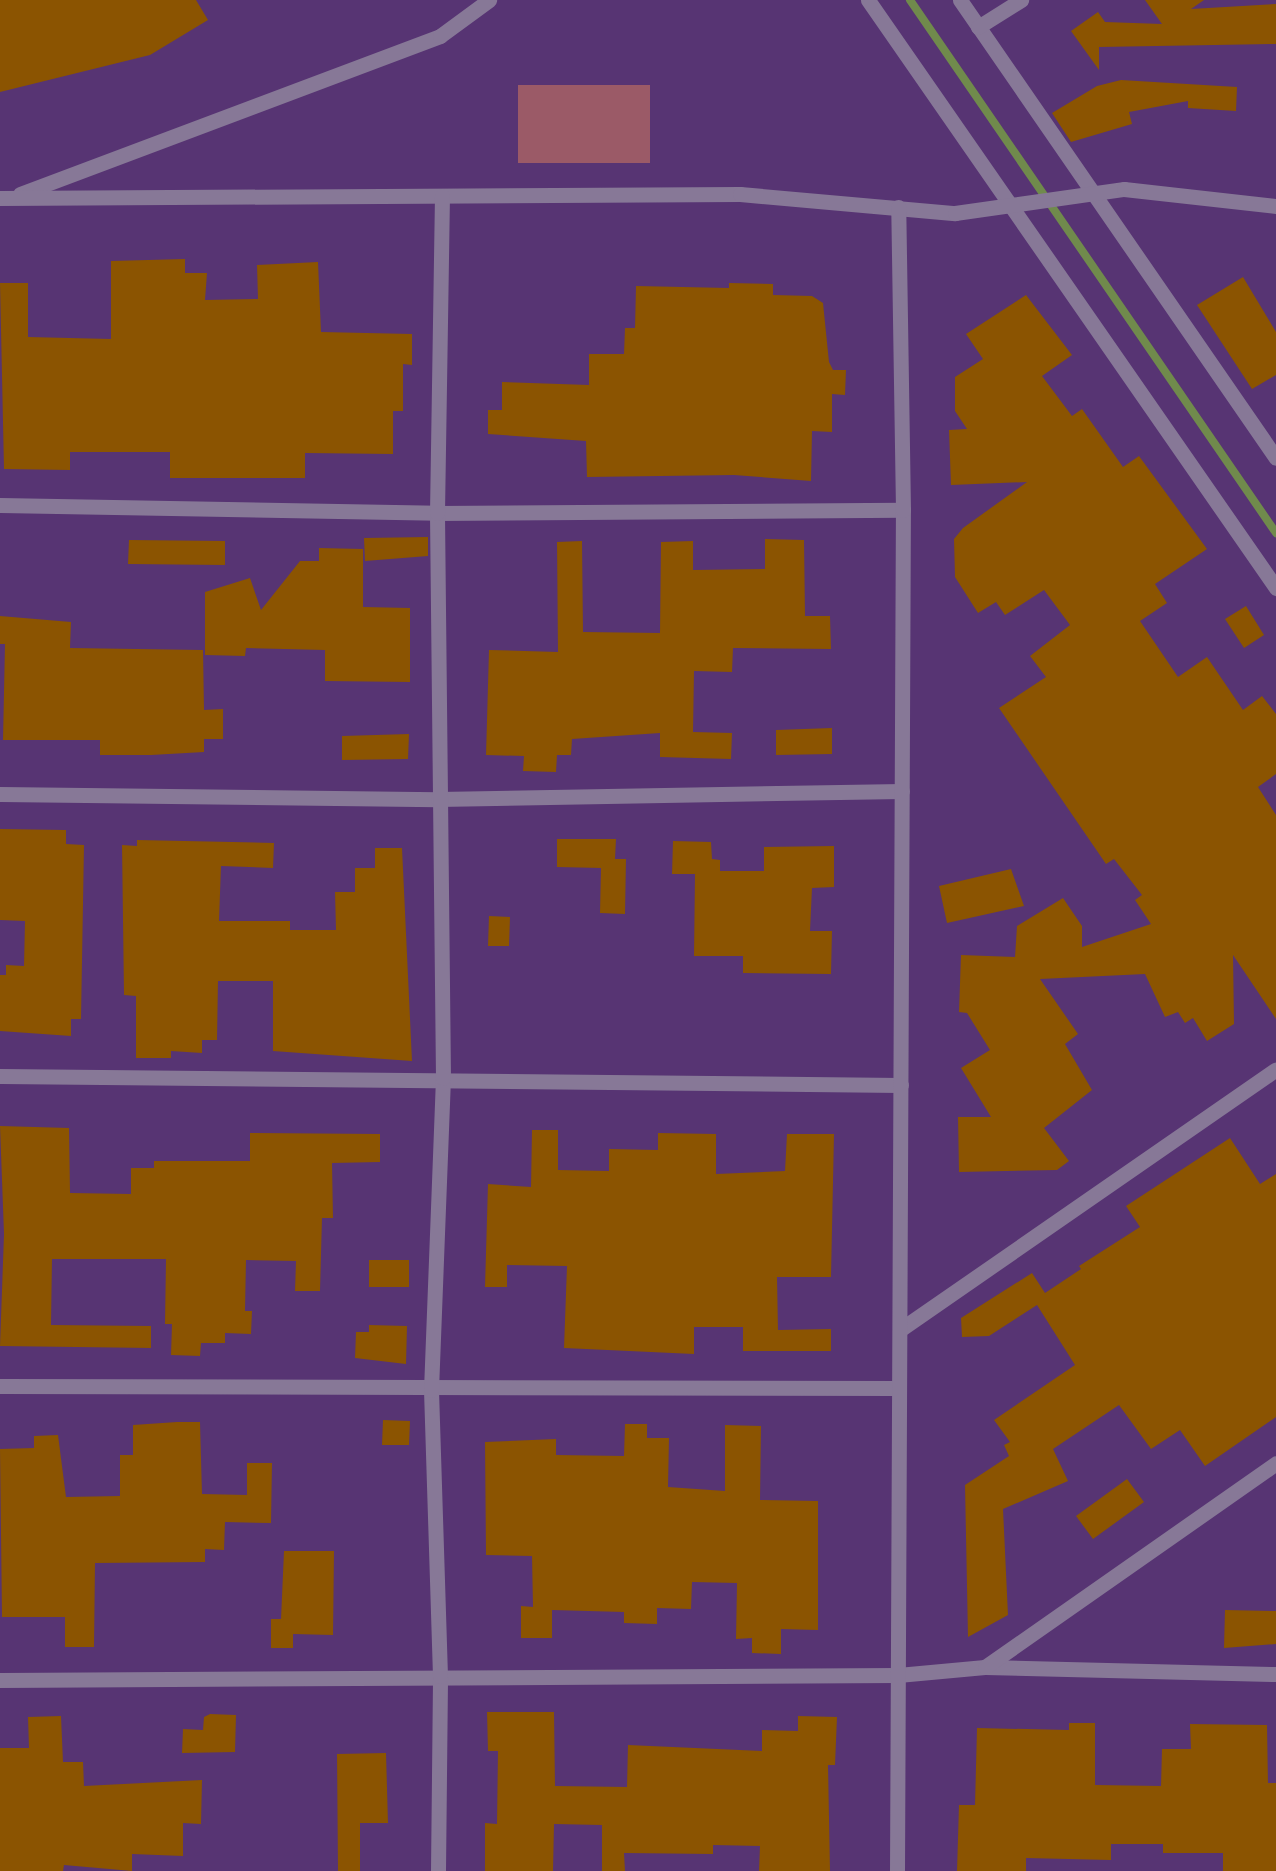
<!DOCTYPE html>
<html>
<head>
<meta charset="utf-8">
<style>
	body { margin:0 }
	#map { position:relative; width:1276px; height:1871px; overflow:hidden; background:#573473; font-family:"Roboto Serif",serif }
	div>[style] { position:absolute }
	.green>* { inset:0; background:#9b5a67 }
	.stream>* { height:8px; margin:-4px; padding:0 4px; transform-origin:4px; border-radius:4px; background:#708a4c }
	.building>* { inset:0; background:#8b5401 }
	.minor>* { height:15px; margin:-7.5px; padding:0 7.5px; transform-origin:7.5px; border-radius:7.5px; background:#877897 }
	span { translate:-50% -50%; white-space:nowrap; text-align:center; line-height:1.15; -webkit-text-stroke:5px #342542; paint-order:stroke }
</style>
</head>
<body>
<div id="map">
	<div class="green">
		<div style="clip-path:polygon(518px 85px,650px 85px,650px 163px,518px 163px)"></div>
	</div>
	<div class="stream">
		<div style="left:910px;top:0;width:647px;rotate:55.52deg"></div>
	</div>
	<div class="building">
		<div style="clip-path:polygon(0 0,196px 0,208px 20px,150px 55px,0 92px)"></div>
		<div style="clip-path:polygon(1145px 0,1204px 0,1191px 9px,1276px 4px,1276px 44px,1099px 47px,1099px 70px,1071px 31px,1098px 12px,1105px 22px,1162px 24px)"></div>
		<div style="clip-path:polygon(1121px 80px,1237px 87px,1236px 111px,1188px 108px,1188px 101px,1129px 112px,1132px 124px,1071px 142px,1052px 113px,1097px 86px)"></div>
		<div style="clip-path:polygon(185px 259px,185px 273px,207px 273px,205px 300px,258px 299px,257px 265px,318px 262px,321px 332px,412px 334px,412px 365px,403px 364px,403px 411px,393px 411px,393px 454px,305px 453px,305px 478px,170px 478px,170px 452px,70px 452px,70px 470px,4px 469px,0 283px,28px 283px,28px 337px,111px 339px,111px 261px)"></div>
		<div style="clip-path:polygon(1243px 277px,1276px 332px,1276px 375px,1252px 389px,1197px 305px)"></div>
		<div style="clip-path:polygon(729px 283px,773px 284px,773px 295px,812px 296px,823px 303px,829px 362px,833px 370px,846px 370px,845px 395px,832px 394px,832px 432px,812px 431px,811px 481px,734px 475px,587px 477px,586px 441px,488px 434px,488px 410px,502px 410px,502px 382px,589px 385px,589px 354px,624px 354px,625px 328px,635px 328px,636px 286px,729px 288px)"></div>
		<div style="clip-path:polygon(1026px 295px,1072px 355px,1042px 376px,1072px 416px,1082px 409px,1123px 467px,1139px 456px,1207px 549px,1155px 584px,1167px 603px,1140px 621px,1178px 677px,1207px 657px,1243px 710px,1262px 696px,1276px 714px,1276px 774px,1258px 787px,1276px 815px,1276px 1019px,1233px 955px,1234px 1024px,1207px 1041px,1193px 1018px,1185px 1023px,1178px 1012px,1165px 1017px,1145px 974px,1040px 979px,1078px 1034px,1065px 1044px,1092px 1090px,1044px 1128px,1069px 1161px,1057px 1170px,959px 1172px,958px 1117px,991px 1117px,961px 1068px,990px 1050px,967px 1013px,959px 1012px,961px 955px,1015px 957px,1017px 926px,1063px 898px,1082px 926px,1082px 947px,1151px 924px,1135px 900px,1142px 895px,1114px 859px,1106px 864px,999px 708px,1046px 677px,1030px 656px,1070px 625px,1044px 590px,1005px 615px,996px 602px,978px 613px,955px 577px,954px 539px,963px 528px,1027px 482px,951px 485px,949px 430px,967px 429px,955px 411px,955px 377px,983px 359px,966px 334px)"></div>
		<div style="clip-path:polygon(428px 537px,428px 556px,365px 561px,364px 538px)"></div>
		<div style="clip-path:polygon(765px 539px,804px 540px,805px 616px,830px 616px,831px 649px,733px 648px,732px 672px,694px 671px,693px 732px,732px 733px,731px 759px,660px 757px,660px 733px,572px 739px,571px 755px,557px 755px,556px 772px,523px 771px,524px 756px,486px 755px,489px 650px,558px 652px,557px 542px,582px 541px,583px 632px,660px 633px,661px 542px,693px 541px,693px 570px,765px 569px)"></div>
		<div style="clip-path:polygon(129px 540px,225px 541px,225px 565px,128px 564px)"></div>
		<div style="clip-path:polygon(319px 548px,363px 549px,363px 607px,410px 608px,410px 682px,325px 681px,325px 650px,246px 648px,245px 656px,205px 655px,205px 592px,250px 578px,261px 610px,300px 561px,319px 561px)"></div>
		<div style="clip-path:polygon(1246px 606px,1264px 635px,1244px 648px,1225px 619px)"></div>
		<div style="clip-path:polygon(0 616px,71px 622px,70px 648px,203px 650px,204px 710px,223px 709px,223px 739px,204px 739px,204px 752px,151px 755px,100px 755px,100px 740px,3px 740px,5px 644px,0 644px)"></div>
		<div style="clip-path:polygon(832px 728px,832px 754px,776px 755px,776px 730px)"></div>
		<div style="clip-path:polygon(409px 734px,408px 759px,342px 760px,342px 736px)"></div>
		<div style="clip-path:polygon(0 829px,66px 830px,66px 844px,84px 845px,81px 1019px,71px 1019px,71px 1036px,0 1031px,0 975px,6px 975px,6px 965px,24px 966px,25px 921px,0 920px)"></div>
		<div style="clip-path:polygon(557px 839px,616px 839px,615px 859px,626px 859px,625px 914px,600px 913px,601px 868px,557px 867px)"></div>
		<div style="clip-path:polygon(137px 840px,274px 843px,273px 868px,221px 866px,219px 921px,290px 921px,290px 930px,336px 930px,335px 892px,355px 892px,355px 868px,375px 868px,375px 848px,402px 848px,412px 1061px,273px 1051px,273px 981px,218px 981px,217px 1040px,202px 1040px,202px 1053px,171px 1051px,171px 1058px,136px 1058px,136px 996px,124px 995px,122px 845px,137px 846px)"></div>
		<div style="clip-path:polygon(673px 841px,711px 842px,712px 859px,720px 860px,720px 871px,764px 871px,764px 847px,834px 846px,834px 887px,812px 888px,810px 931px,832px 931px,831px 974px,743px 973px,743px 956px,694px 956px,695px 874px,672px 874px)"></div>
		<div style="clip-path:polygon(1011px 869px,1024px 906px,947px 923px,939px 886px)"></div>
		<div style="clip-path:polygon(489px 916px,510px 917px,509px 946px,488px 946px)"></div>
		<div style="clip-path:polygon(0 1126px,69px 1128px,70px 1193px,131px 1194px,131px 1168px,154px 1168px,154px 1161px,250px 1161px,250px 1133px,380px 1134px,380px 1162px,332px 1163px,333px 1218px,322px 1218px,320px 1291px,295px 1291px,296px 1261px,246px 1260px,245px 1311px,252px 1311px,251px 1334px,225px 1333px,225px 1343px,201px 1343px,200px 1356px,171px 1355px,172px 1324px,165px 1324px,166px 1259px,52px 1259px,51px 1325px,151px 1326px,151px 1348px,0 1346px,4px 1234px)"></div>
		<div style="clip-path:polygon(532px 1130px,558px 1130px,558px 1170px,609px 1171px,609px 1149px,658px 1150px,658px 1133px,716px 1134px,716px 1174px,785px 1171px,787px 1134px,834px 1134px,831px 1277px,777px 1277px,778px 1330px,831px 1329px,831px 1351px,743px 1351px,743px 1327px,694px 1327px,694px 1354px,564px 1348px,567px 1266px,507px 1265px,507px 1287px,485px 1287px,488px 1184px,531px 1187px)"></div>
		<div style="clip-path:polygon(1230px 1138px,1260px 1184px,1276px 1174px,1276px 1417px,1205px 1466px,1180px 1430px,1151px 1449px,1119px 1405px,1053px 1449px,1068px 1481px,1003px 1509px,1008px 1615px,968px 1637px,965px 1485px,1009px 1456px,1004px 1445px,1010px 1442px,994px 1420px,1075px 1365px,1037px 1305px,989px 1336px,962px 1337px,961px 1318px,1032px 1273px,1045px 1293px,1081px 1269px,1079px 1266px,1140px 1227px,1126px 1206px)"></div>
		<div style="clip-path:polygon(369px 1260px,409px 1260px,409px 1287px,369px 1287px)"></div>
		<div style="clip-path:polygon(369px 1325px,407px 1326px,406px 1364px,355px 1358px,356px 1332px,369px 1332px)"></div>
		<div style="clip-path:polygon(383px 1420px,410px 1421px,409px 1445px,382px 1445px)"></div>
		<div style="clip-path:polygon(177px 1422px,200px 1422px,202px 1494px,247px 1495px,247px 1463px,272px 1463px,271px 1523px,225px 1522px,224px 1550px,205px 1549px,205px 1562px,95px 1563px,94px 1647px,65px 1647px,65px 1617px,2px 1617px,0 1449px,34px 1448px,34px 1436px,58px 1435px,66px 1497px,120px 1496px,120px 1455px,133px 1455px,133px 1425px)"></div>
		<div style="clip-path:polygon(625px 1424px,647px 1424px,647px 1438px,669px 1438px,668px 1487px,725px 1491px,725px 1425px,761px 1426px,760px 1500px,818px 1501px,818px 1630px,781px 1629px,781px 1654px,752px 1653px,752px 1638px,736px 1639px,737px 1583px,692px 1582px,691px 1609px,657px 1608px,657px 1624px,624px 1623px,624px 1612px,552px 1610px,552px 1638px,521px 1638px,521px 1606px,533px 1607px,532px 1556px,486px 1555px,485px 1442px,556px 1439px,556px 1455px,624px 1456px)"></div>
		<div style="clip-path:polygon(1127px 1479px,1144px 1502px,1093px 1539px,1076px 1516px)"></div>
		<div style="clip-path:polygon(284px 1551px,334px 1551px,333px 1635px,293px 1634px,293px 1648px,271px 1648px,271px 1619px,281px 1619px)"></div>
		<div style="clip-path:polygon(1225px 1610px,1276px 1611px,1276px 1644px,1224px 1648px)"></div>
		<div style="clip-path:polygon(487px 1712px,554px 1712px,555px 1786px,627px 1787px,628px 1745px,762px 1751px,762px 1730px,798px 1731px,798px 1716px,837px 1717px,835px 1765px,828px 1765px,830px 1871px,759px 1871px,760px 1846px,713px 1845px,713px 1854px,624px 1853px,625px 1871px,602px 1871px,602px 1825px,554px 1824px,553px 1871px,485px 1871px,485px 1823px,497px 1824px,498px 1751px,488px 1751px)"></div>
		<div style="clip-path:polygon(210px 1714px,236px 1715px,235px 1752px,182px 1753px,183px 1729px,203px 1730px,204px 1717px)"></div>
		<div style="clip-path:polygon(61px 1716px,63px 1762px,83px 1762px,84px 1786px,202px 1780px,201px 1824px,183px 1823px,183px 1856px,132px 1854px,132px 1871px,64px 1865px,63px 1871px,0 1871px,0 1748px,29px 1748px,28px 1717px)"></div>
		<div style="clip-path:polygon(1069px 1723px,1095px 1723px,1095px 1785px,1161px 1786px,1162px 1749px,1191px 1749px,1190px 1724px,1267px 1725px,1268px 1783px,1276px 1783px,1276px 1871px,1223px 1871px,1223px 1853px,1163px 1853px,1163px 1844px,1111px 1844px,1111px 1860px,1026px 1858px,1026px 1871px,957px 1871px,959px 1805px,975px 1805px,977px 1728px,1069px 1730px)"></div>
		<div style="clip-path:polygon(386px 1753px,388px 1823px,360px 1823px,360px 1871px,338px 1871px,337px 1754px)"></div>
	</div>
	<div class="minor">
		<div style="left:868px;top:0;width:716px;rotate:55.24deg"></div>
		<div style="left:960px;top:0;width:556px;rotate:55.4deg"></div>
		<div style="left:978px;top:27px;width:51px;rotate:-32.1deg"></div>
		<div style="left:20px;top:194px;width:449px;rotate:-20.6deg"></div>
		<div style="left:440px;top:36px;width:61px;rotate:-36.3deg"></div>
		<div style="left:0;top:198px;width:740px;rotate:-0.31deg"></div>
		<div style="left:740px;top:194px;width:216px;rotate:5.1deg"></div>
		<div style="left:955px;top:213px;width:171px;rotate:-8.1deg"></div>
		<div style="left:1124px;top:189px;width:153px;rotate:6.4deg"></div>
		<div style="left:0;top:505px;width:437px;rotate:1deg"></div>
		<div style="left:437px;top:513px;width:466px;rotate:-0.4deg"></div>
		<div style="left:0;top:794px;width:438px;rotate:0.7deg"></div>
		<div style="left:438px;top:799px;width:464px;rotate:-1deg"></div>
		<div style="left:0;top:1076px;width:901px;rotate:0.57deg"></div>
		<div style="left:901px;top:1329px;width:456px;rotate:-34.7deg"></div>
		<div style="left:0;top:1386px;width:899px;rotate:0.13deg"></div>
		<div style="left:985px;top:1667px;width:291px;rotate:1.4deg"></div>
		<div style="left:0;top:1680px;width:898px;rotate:-0.32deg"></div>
		<div style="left:898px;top:1675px;width:87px;rotate:-5.3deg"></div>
		<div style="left:985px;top:1667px;width:355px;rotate:-35deg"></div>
		<div style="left:438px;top:1871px;width:195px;rotate:-89.4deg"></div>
		<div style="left:440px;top:1676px;width:286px;rotate:-91.8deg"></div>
		<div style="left:431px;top:1390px;width:312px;rotate:-87.8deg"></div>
		<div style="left:443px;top:1078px;width:565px;rotate:-90.61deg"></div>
		<div style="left:437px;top:513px;width:317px;rotate:-89.1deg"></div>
		<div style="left:897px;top:1871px;width:1361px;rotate:-89.75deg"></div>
		<div style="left:903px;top:510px;width:303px;rotate:-90.9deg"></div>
	</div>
</div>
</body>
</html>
